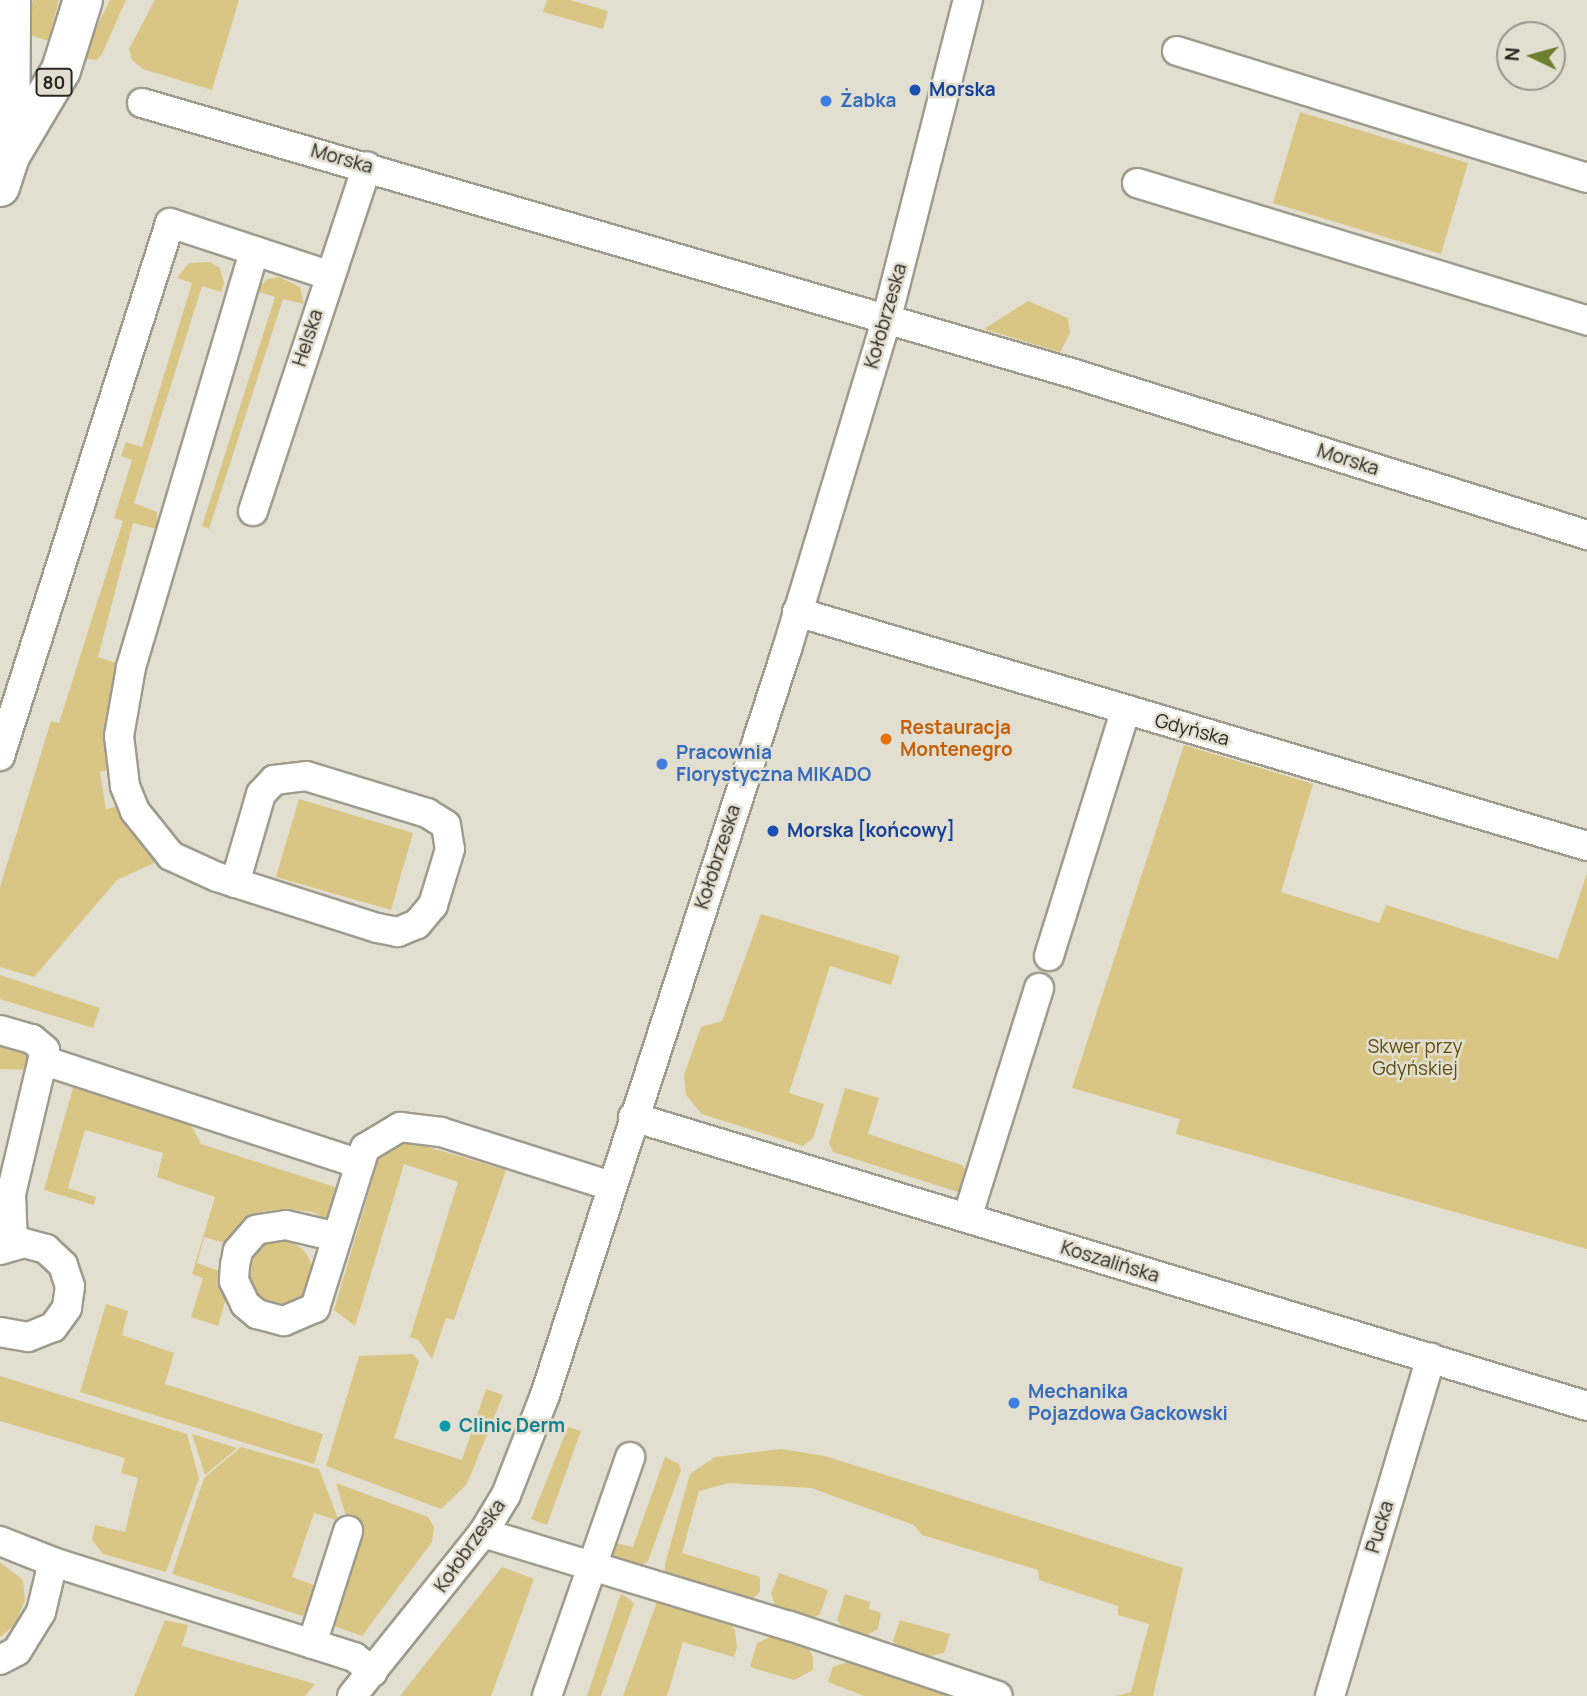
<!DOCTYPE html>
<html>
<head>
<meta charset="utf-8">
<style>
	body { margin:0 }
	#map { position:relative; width:1587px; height:1696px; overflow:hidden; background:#e3dfd0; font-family:Manrope,sans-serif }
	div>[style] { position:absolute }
	.green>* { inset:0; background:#d9c685 }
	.round { border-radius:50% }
	.roads { filter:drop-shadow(2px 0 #9f9b8d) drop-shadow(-2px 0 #9f9b8d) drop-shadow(0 2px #9f9b8d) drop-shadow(0 -2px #9f9b8d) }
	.minor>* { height:28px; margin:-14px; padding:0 14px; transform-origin:14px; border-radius:14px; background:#fff }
	.primary>* { height:38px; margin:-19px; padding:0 19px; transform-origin:19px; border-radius:19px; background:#fff }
	.dots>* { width:19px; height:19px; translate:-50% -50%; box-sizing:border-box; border:4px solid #e3dfd0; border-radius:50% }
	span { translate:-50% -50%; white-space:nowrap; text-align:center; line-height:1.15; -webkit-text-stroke:5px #e3dfd0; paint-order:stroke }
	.shield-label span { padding:2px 5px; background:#e3dfd0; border:2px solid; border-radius:5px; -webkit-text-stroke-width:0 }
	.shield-label { font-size:18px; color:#292721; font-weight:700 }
	.transit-label { font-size:19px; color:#164399; font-weight:700 }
	.left { translate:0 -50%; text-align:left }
	.shop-label { font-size:19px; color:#366cbe; font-weight:700 }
	.street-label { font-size:19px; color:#292721 }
	.food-label { font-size:19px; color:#c56008; font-weight:700 }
	.park-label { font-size:19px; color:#5e4f10 }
	.culture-label { font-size:19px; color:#0d838f; font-weight:700 }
	.north { position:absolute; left:1496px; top:21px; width:70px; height:70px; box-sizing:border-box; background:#e3dfd0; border:2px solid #99958a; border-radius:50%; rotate:275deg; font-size:19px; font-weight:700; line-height:28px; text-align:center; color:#292721 }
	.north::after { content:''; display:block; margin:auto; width:24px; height:32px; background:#6b7f2f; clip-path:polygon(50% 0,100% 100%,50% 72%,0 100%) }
</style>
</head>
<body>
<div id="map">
	<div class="green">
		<div style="clip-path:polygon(33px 0,59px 0,48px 41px,24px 33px)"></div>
		<div style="clip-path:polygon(110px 0,126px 0,102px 54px,97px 60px,81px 58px)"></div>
		<div style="clip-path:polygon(155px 0,239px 0,212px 90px,143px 69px,132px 60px,129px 49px)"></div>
		<div style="clip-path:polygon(547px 0,570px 0,608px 11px,603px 29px,543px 12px)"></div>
		<div style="clip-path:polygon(1300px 112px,1468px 163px,1441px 254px,1273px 203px)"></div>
		<div style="clip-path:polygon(210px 262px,220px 268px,224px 283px,221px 292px,202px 286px,134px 503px,157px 512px,157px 529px,133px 523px,98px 657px,119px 664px,105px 736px,110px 770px,100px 772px,106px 809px,123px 805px,163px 859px,117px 880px,34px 977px,0 967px,0 887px,51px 721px,59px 723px,123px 521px,114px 518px,132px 460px,121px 456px,126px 442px,142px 447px,192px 283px,177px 278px,189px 263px)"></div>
		<div style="clip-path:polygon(279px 277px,300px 287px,304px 304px,283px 299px,209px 529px,202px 526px,275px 297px,256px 291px,267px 279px)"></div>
		<div style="clip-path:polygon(1028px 301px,1068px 318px,1070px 333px,1060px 352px,984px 329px)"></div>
		<div style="clip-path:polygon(1184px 745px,1313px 784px,1281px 892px,1379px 923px,1386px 905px,1558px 959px,1587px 873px,1587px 1249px,1176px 1134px,1180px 1119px,1072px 1088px)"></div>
		<div style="clip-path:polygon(299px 799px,413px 833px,391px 910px,276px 877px)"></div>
		<div style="clip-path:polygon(761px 914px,900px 956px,891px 985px,830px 966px,789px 1093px,824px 1104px,813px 1138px,803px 1146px,702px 1114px,686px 1095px,684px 1075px,701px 1027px,722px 1021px)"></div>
		<div style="clip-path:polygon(0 975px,100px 1008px,93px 1028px,0 999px)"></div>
		<div style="clip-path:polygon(0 1033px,8px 1033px,32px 1057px,29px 1070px,0 1069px)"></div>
		<div style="clip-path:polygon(76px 1077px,184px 1112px,201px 1144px,341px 1189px,330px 1222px,313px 1212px,283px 1209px,260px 1212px,231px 1245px,204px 1237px,197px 1263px,222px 1272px,227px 1295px,218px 1326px,191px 1317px,203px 1278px,192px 1274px,215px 1197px,157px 1177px,163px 1153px,85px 1130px,68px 1188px,96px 1197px,94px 1205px,44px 1190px)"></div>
		<div style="clip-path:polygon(845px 1088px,879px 1098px,868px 1134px,962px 1165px,969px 1175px,964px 1194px,833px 1152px,829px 1143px)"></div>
		<div style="clip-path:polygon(401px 1139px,506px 1170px,454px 1320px,446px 1318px,432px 1359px,418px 1340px,410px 1337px,458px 1182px,404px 1164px,355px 1326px,334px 1310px,382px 1148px)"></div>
		<div class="round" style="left:248px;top:1240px;width:64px;height:64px"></div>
		<div style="clip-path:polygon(106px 1304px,128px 1311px,122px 1335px,174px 1353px,165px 1384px,323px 1434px,314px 1464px,80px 1392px)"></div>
		<div style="clip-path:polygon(413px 1354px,419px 1361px,394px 1438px,462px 1460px,486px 1389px,503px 1395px,467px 1484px,441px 1509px,326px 1466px,359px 1356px)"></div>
		<div style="clip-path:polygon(0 1376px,187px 1434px,199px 1478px,166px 1572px,103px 1554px,92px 1540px,95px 1525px,125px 1532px,138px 1478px,121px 1473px,125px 1458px,0 1421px)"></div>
		<div style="clip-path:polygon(568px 1427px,581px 1431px,547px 1525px,531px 1519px)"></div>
		<div style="clip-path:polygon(192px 1434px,237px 1448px,205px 1475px)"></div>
		<div style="clip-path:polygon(241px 1447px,319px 1469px,339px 1521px,314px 1513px,292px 1577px,316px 1586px,303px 1616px,172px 1574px,204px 1478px)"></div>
		<div style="clip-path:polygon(781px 1449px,825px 1456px,1183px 1568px,1153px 1696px,1116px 1696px,1131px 1692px,1149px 1624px,1118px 1615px,1118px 1606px,1039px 1580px,1038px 1570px,922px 1535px,914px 1525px,811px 1488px,729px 1483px,699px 1491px,682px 1553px,760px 1577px,760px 1592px,749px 1602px,664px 1583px,665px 1564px,690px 1474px,715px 1457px)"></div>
		<div style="clip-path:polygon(665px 1457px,679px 1464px,681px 1470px,648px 1561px,638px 1568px,613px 1560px,611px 1542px,633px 1547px)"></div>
		<div style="clip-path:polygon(336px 1483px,428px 1517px,434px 1527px,432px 1542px,362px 1636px,334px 1626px,363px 1527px,346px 1516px)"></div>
		<div style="clip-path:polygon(0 1562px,23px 1580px,25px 1600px,15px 1625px,0 1637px)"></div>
		<div style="clip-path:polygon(502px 1567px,534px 1579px,491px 1696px,400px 1696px)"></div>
		<div style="clip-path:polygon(779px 1573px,828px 1590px,820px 1614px,808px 1621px,777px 1610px,771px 1594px)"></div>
		<div style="clip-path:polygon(621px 1593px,634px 1603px,601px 1696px,587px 1696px)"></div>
		<div style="clip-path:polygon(845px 1594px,870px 1602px,869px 1609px,881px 1613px,878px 1629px,863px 1637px,844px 1631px,837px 1619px)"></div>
		<div style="clip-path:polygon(659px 1596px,724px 1615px,735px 1630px,737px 1647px,734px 1657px,683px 1642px,667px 1696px,623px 1696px)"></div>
		<div style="clip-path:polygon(165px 1620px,188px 1625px,182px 1646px,315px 1684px,305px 1696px,134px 1696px)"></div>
		<div style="clip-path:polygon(900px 1620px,950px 1634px,944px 1653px,916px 1659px,899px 1650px,893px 1641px)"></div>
		<div style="clip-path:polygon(778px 1633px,805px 1642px,813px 1657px,813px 1670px,794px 1680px,750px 1667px,757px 1643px)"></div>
		<div style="clip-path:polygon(853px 1660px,977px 1696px,864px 1696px,828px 1682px,833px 1667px)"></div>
	</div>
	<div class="roads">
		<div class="minor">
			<div style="left:1177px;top:51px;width:429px;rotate:17.2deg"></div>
			<div style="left:142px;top:103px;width:975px;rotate:16.2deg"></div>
			<div style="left:1078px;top:375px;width:534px;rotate:17.45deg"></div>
			<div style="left:1137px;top:183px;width:471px;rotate:17deg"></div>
			<div style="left:253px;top:511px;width:363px;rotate:-71.7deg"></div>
			<div style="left:797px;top:612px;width:824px;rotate:16.5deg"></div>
			<div style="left:0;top:756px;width:559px;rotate:-72.31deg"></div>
			<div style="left:170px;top:223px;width:166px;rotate:18.2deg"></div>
			<div style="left:235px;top:883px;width:93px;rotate:-73.7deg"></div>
			<div style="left:261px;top:794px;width:19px;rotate:-47deg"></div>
			<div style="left:274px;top:780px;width:32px;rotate:-7deg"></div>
			<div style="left:306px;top:776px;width:127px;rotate:17deg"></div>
			<div style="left:427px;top:813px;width:22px;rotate:32deg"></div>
			<div style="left:446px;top:825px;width:24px;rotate:81deg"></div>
			<div style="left:450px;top:849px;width:59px;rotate:106.9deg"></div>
			<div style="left:433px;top:905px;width:25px;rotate:130deg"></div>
			<div style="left:417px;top:924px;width:21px;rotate:157deg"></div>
			<div style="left:398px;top:932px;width:21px;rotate:-169deg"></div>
			<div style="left:377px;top:928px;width:168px;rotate:-162.3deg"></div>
			<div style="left:217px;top:877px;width:51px;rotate:-155.5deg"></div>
			<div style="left:171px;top:856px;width:58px;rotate:-128.7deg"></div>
			<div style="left:135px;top:811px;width:27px;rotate:-112deg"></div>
			<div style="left:125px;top:786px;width:50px;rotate:-96.8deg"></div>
			<div style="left:119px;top:736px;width:70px;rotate:-80.1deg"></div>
			<div style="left:131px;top:667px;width:434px;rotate:-73.5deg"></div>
			<div style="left:1049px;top:956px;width:256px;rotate:-72.7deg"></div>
			<div style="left:0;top:1030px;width:33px;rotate:16deg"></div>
			<div style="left:32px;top:1039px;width:17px;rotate:40deg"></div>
			<div style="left:45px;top:1050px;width:148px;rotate:103.3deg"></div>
			<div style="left:11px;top:1194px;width:50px;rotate:87.7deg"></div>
			<div style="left:45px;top:1061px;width:331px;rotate:18.1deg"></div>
			<div style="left:633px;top:1117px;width:997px;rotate:16.85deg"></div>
			<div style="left:967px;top:1218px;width:241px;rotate:-72.6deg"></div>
			<div style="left:337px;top:1237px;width:52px;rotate:-166.8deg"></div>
			<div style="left:286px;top:1225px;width:30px;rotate:171deg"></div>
			<div style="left:256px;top:1230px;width:28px;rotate:131deg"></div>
			<div style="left:238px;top:1251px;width:14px;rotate:102deg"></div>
			<div style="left:235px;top:1265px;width:16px;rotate:94deg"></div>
			<div style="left:234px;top:1281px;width:25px;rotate:64deg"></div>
			<div style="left:245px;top:1304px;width:16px;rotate:40deg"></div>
			<div style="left:257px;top:1314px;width:28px;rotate:15deg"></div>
			<div style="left:284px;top:1321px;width:34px;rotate:-23deg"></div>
			<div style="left:315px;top:1308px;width:168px;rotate:-72.6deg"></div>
			<div style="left:365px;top:1148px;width:41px;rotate:-31deg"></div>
			<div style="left:400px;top:1127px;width:41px;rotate:7deg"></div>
			<div style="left:441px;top:1132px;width:178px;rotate:17.6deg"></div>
			<div style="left:0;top:1250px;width:25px;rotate:-16deg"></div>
			<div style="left:24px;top:1243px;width:23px;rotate:15deg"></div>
			<div style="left:46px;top:1249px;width:23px;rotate:43deg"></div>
			<div style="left:63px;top:1265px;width:22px;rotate:72deg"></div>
			<div style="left:70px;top:1286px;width:22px;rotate:98deg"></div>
			<div style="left:67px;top:1308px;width:24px;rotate:126deg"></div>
			<div style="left:53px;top:1327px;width:27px;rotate:158deg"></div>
			<div style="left:28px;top:1337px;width:28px;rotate:-170deg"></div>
			<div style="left:483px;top:1533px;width:321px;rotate:16.9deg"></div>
			<div style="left:790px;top:1626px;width:219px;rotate:18.6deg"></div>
			<div style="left:0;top:1541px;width:57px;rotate:21.6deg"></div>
			<div style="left:53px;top:1562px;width:316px;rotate:17.5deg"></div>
			<div style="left:354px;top:1657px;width:24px;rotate:38deg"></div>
			<div style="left:312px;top:1644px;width:119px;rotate:-72.3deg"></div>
			<div style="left:0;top:1660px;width:19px;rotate:-28deg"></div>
			<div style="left:17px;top:1651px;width:46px;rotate:-58.4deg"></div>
			<div style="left:41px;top:1612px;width:51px;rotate:-76.5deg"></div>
			<div style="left:352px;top:1696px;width:209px;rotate:-51.2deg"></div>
			<div style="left:483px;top:1533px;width:44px;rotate:-58.8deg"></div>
			<div style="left:506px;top:1495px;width:107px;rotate:-68.7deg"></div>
			<div style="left:545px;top:1395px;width:784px;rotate:-72.03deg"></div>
			<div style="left:787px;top:649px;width:343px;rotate:-73.2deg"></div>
			<div style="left:886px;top:321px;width:331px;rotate:-75.7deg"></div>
			<div style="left:547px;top:1696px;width:253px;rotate:-70.8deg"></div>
			<div style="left:1330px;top:1696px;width:353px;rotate:-73.4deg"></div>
		</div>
		<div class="primary">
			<div style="left:10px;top:156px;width:156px;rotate:-89.6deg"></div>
			<div style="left:0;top:187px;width:33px;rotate:-72deg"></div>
			<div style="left:10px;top:156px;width:100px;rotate:-59.3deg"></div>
			<div style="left:61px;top:70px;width:73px;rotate:-72.6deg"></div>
		</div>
	</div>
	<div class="dots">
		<div style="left:915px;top:90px;background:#1a4fb4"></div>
		<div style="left:826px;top:101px;background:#3f7fe0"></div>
		<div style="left:886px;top:739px;background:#e8710a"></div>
		<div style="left:662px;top:764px;background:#3f7fe0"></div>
		<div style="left:773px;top:831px;background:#1a4fb4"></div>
		<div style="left:1014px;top:1403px;background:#3f7fe0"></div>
		<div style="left:445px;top:1426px;background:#0f9aa8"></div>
	</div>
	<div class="shield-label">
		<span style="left:54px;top:82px">80</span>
	</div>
	<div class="transit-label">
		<span class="left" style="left:929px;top:90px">Morska</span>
		<span class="left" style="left:787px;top:831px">Morska [końcowy]</span>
	</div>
	<div class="shop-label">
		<span class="left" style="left:840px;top:101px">Żabka</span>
		<span class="left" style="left:676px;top:764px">Pracownia<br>Florystyczna MIKADO</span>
		<span class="left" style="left:1028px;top:1403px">Mechanika<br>Pojazdowa Gackowski</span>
	</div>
	<div class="street-label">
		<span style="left:342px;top:159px;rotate:16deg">Morska</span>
		<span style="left:886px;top:316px;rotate:-74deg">Kołobrzeska</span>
		<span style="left:308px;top:338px;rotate:-72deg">Helska</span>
		<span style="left:1348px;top:460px;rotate:18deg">Morska</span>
		<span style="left:1192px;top:730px;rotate:15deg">Gdyńska</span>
		<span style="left:718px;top:857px;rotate:-72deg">Kołobrzeska</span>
		<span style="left:1110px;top:1262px;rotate:17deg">Koszalińska</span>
		<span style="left:1380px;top:1527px;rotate:-73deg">Pucka</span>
		<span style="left:470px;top:1546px;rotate:-55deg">Kołobrzeska</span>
	</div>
	<div class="food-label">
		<span class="left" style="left:900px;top:739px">Restauracja<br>Montenegro</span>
	</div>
	<div class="park-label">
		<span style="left:1415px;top:1058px">Skwer przy<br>Gdyńskiej</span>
	</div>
	<div class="culture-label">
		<span class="left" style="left:459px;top:1426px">Clinic Derm</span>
	</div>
	<div class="north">N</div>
</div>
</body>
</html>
